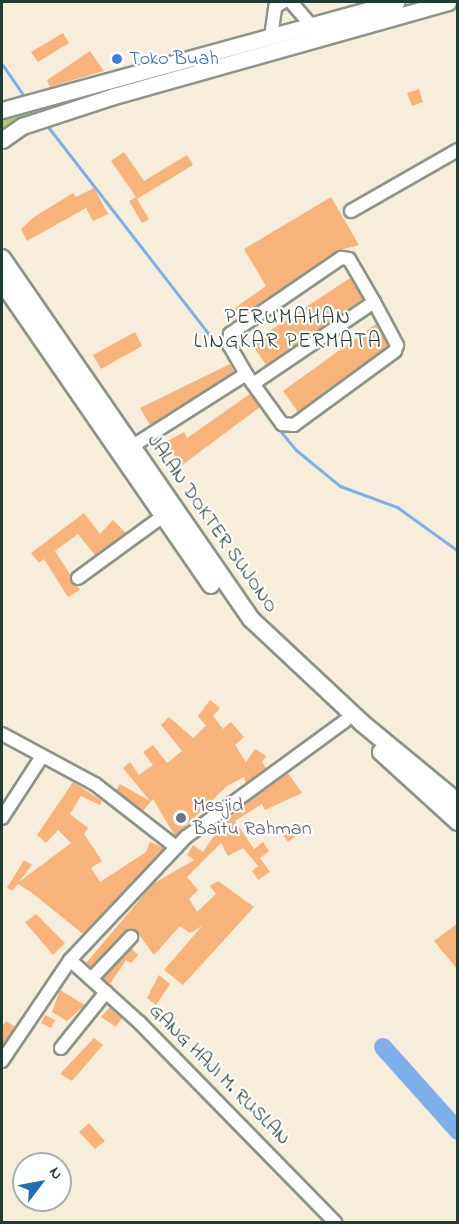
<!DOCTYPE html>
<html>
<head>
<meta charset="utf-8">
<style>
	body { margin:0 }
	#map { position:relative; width:459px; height:1224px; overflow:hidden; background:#f6eddb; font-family:"Indie Flower",sans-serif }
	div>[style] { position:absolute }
	.green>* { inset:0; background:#b5c86c }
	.stream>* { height:3px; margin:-1.5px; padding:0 1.5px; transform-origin:1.5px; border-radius:1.5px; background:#7fafea }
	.river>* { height:18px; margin:-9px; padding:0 9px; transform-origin:9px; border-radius:9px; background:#7fafea }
	.building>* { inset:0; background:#f7b379 }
	.roads { filter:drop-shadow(2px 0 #8a9588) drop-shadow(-2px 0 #8a9588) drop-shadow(0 2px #8a9588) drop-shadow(0 -2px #8a9588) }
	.minor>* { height:12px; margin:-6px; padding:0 6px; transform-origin:6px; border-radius:6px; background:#fff }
	.major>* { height:15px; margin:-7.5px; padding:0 7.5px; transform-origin:7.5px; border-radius:7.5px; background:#fff }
	.highway>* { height:16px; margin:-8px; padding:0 8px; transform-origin:8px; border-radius:8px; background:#fff }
	.dots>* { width:16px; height:16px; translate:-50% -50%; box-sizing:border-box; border:3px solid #fff; border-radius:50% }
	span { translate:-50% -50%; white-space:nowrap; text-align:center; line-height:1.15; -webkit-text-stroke:4.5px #fff; paint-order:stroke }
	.shop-label { font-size:20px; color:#366cbe }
	.left { translate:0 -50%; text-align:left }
	.street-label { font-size:20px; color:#1f3d34 }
	.worship-label { font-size:20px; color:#5b616d }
	.neighbourhood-label { font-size:21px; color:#1f3d34; letter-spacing:1.5px }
	.frame { position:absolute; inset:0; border:3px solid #1f3d34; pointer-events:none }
	.north { position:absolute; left:12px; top:1152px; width:60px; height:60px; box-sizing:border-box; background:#fff; border:2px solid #a5b1ae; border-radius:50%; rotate:58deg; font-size:16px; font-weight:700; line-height:24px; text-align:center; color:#1f3d34 }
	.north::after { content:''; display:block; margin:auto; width:21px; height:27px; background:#1f6fb2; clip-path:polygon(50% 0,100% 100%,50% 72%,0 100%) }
</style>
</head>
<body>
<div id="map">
	<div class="green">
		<div style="clip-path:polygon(24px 113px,26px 119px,2px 134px,2px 115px)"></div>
	</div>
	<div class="stream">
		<div style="left:2px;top:64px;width:42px;rotate:55.6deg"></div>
		<div style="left:45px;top:123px;width:277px;rotate:52.2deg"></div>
		<div style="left:263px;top:410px;width:52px;rotate:50.5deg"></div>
		<div style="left:296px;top:450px;width:57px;rotate:39.3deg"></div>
		<div style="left:340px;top:486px;width:61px;rotate:20.2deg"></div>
		<div style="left:397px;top:507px;width:75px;rotate:35.8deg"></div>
	</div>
	<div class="river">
		<div style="left:383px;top:1047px;width:113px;rotate:48.2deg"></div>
	</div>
	<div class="building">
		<div style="clip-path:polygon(63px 33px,69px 43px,38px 62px,31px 52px)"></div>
		<div style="clip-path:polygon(90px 51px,104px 71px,50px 87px,47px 80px)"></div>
		<div style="clip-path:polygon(419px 89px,423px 102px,412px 106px,407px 93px)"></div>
		<div style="clip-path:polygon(124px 152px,144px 181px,187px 155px,193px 165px,137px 199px,149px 219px,142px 223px,129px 201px,136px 197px,111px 161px)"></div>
		<div style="clip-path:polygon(94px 188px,108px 214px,93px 221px,86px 208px,27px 241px,21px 229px,34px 217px,73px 193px,76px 197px)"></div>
		<div style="clip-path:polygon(331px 197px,359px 245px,336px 251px,237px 319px,232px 310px,266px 286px,244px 249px)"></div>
		<div style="clip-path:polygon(350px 278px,363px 299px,266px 365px,251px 343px)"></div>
		<div style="clip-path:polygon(376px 324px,388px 346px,298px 412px,283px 391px)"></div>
		<div style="clip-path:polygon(135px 332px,142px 346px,101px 369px,93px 355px)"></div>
		<div style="clip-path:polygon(230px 364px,234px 372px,150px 425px,140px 408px)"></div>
		<div style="clip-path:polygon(250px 394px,260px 407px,181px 466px,166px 442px,184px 432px,187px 438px)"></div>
		<div style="clip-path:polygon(84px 513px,100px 534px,113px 520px,126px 533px,95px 555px,78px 534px,55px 551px,80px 590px,68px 597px,44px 559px,39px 563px,31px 553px)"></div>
		<div style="clip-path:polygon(210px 700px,220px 708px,213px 716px,223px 729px,231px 722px,244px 737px,235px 745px,246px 762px,255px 749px,266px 756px,262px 762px,266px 768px,246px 783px,244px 777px,227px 786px,175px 836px,153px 799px,143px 811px,116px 790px,120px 784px,150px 801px,123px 768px,130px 762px,139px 775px,153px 765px,143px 752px,153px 745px,167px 763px,182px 751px,161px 725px,169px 717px,193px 738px,206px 726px,198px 716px)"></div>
		<div style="clip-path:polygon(288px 773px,302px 793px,265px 810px,262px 804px,235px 821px,254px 849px,263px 842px,269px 851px,260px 858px,270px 872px,258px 880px,252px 871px,258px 866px,243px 848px,228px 856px,221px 843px,187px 877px,198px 890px,189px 899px,197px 912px,216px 894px,210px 886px,218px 881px,254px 907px,183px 985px,164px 970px,202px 926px,190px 933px,180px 926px,154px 955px,135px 929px,128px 929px,91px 967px,86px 963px,153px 884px,194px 860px,187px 855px,193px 845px,203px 852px,214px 836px,210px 830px)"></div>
		<div style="clip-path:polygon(73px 782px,102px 801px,100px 805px,81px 796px,70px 814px,88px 828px,84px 834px,102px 861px,91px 868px,100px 882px,146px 852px,150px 842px,164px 848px,83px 934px,31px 892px,18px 884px,12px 891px,7px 888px,24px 860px,32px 865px,19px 882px,71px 843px,58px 830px,46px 843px,37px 835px)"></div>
		<div style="clip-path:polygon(291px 830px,295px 837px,288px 842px,283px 835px)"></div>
		<div style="clip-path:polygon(36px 914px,65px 943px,53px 955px,25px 922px)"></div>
		<div style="clip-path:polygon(458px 923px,458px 970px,434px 941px)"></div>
		<div style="clip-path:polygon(131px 948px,138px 955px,131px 963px,126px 960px,110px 984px,103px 979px)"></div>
		<div style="clip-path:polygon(159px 975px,170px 984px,156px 1005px,147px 998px)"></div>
		<div style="clip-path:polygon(60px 990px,85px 1005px,67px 1021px,52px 1012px)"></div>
		<div style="clip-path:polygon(110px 1007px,122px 1018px,116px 1027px,101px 1017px)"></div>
		<div style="clip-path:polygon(45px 1015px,55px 1020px,51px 1028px,41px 1023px)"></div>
		<div style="clip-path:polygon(6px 1021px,15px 1027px,2px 1047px,2px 1027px)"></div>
		<div style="clip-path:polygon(94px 1038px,103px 1045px,72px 1081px,60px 1074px)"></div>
		<div style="clip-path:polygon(89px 1123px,105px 1141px,95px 1149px,79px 1132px)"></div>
	</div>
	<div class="roads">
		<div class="minor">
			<div style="left:291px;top:2px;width:30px;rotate:49deg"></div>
			<div style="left:271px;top:37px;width:30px;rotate:-82deg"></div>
			<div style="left:275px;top:7px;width:9px;rotate:-32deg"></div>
			<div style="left:351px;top:211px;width:123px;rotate:-29.7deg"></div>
			<div style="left:246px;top:374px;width:34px;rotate:-120deg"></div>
			<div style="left:229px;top:345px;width:11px;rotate:-85deg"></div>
			<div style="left:230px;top:334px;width:135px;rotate:-34.4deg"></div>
			<div style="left:341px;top:258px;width:8px;rotate:7deg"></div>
			<div style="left:349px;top:259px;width:50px;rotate:59.8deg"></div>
			<div style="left:374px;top:302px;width:146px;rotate:145.9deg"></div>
			<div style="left:131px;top:447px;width:136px;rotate:-32.4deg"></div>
			<div style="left:246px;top:374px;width:62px;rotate:54.2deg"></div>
			<div style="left:282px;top:424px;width:12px;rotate:5deg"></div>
			<div style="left:294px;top:425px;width:125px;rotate:-36.2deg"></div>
			<div style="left:395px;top:351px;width:6px;rotate:-72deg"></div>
			<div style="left:397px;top:345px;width:49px;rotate:-118.1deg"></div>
			<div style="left:78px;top:578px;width:105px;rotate:-36.1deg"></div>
			<div style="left:2px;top:734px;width:106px;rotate:28.3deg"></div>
			<div style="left:95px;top:784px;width:103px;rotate:37.9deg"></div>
			<div style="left:2px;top:818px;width:72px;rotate:-57deg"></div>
			<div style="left:70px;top:960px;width:94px;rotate:42deg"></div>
			<div style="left:140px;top:1023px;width:279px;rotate:45.6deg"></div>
			<div style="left:92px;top:978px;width:57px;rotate:-46.4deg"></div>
			<div style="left:61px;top:1048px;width:72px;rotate:-51.2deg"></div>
			<div style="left:2px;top:1061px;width:122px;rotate:-56deg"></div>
			<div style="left:70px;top:960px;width:169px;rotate:-46.7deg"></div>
			<div style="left:186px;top:837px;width:197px;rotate:-36.1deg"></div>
		</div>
		<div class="major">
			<div style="left:2px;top:110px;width:409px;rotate:-15.3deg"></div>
			<div style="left:2px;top:140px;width:24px;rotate:-35deg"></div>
			<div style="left:22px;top:126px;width:97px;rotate:-18.1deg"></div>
			<div style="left:114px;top:96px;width:347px;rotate:-15.7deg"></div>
		</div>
		<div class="highway">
			<div style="left:2px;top:258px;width:439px;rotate:55.4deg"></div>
			<div style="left:251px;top:619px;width:152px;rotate:43.1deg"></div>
			<div style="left:362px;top:723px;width:124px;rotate:39.5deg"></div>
			<div style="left:2px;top:282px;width:368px;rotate:55.4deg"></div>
			<div style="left:381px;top:752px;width:104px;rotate:42.3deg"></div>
		</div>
	</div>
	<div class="dots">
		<div style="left:117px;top:59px;background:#3f7fe0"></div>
		<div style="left:181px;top:818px;background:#6b7280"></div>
	</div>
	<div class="shop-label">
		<span class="left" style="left:129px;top:59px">Toko Buah</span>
	</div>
	<div class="street-label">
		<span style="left:212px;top:524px;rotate:55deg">JALAN DOKTER SUJONO</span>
		<span style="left:219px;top:1075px;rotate:45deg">GANG HAJI M. RUSLAN</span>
	</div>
	<div class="worship-label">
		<span class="left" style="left:193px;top:818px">Mesjid<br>Baitu Rahman</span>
	</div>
	<div class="neighbourhood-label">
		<span style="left:288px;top:330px">PERUMAHAN<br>LINGKAR PERMATA</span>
	</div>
	<div class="frame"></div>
	<div class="north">N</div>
</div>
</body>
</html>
